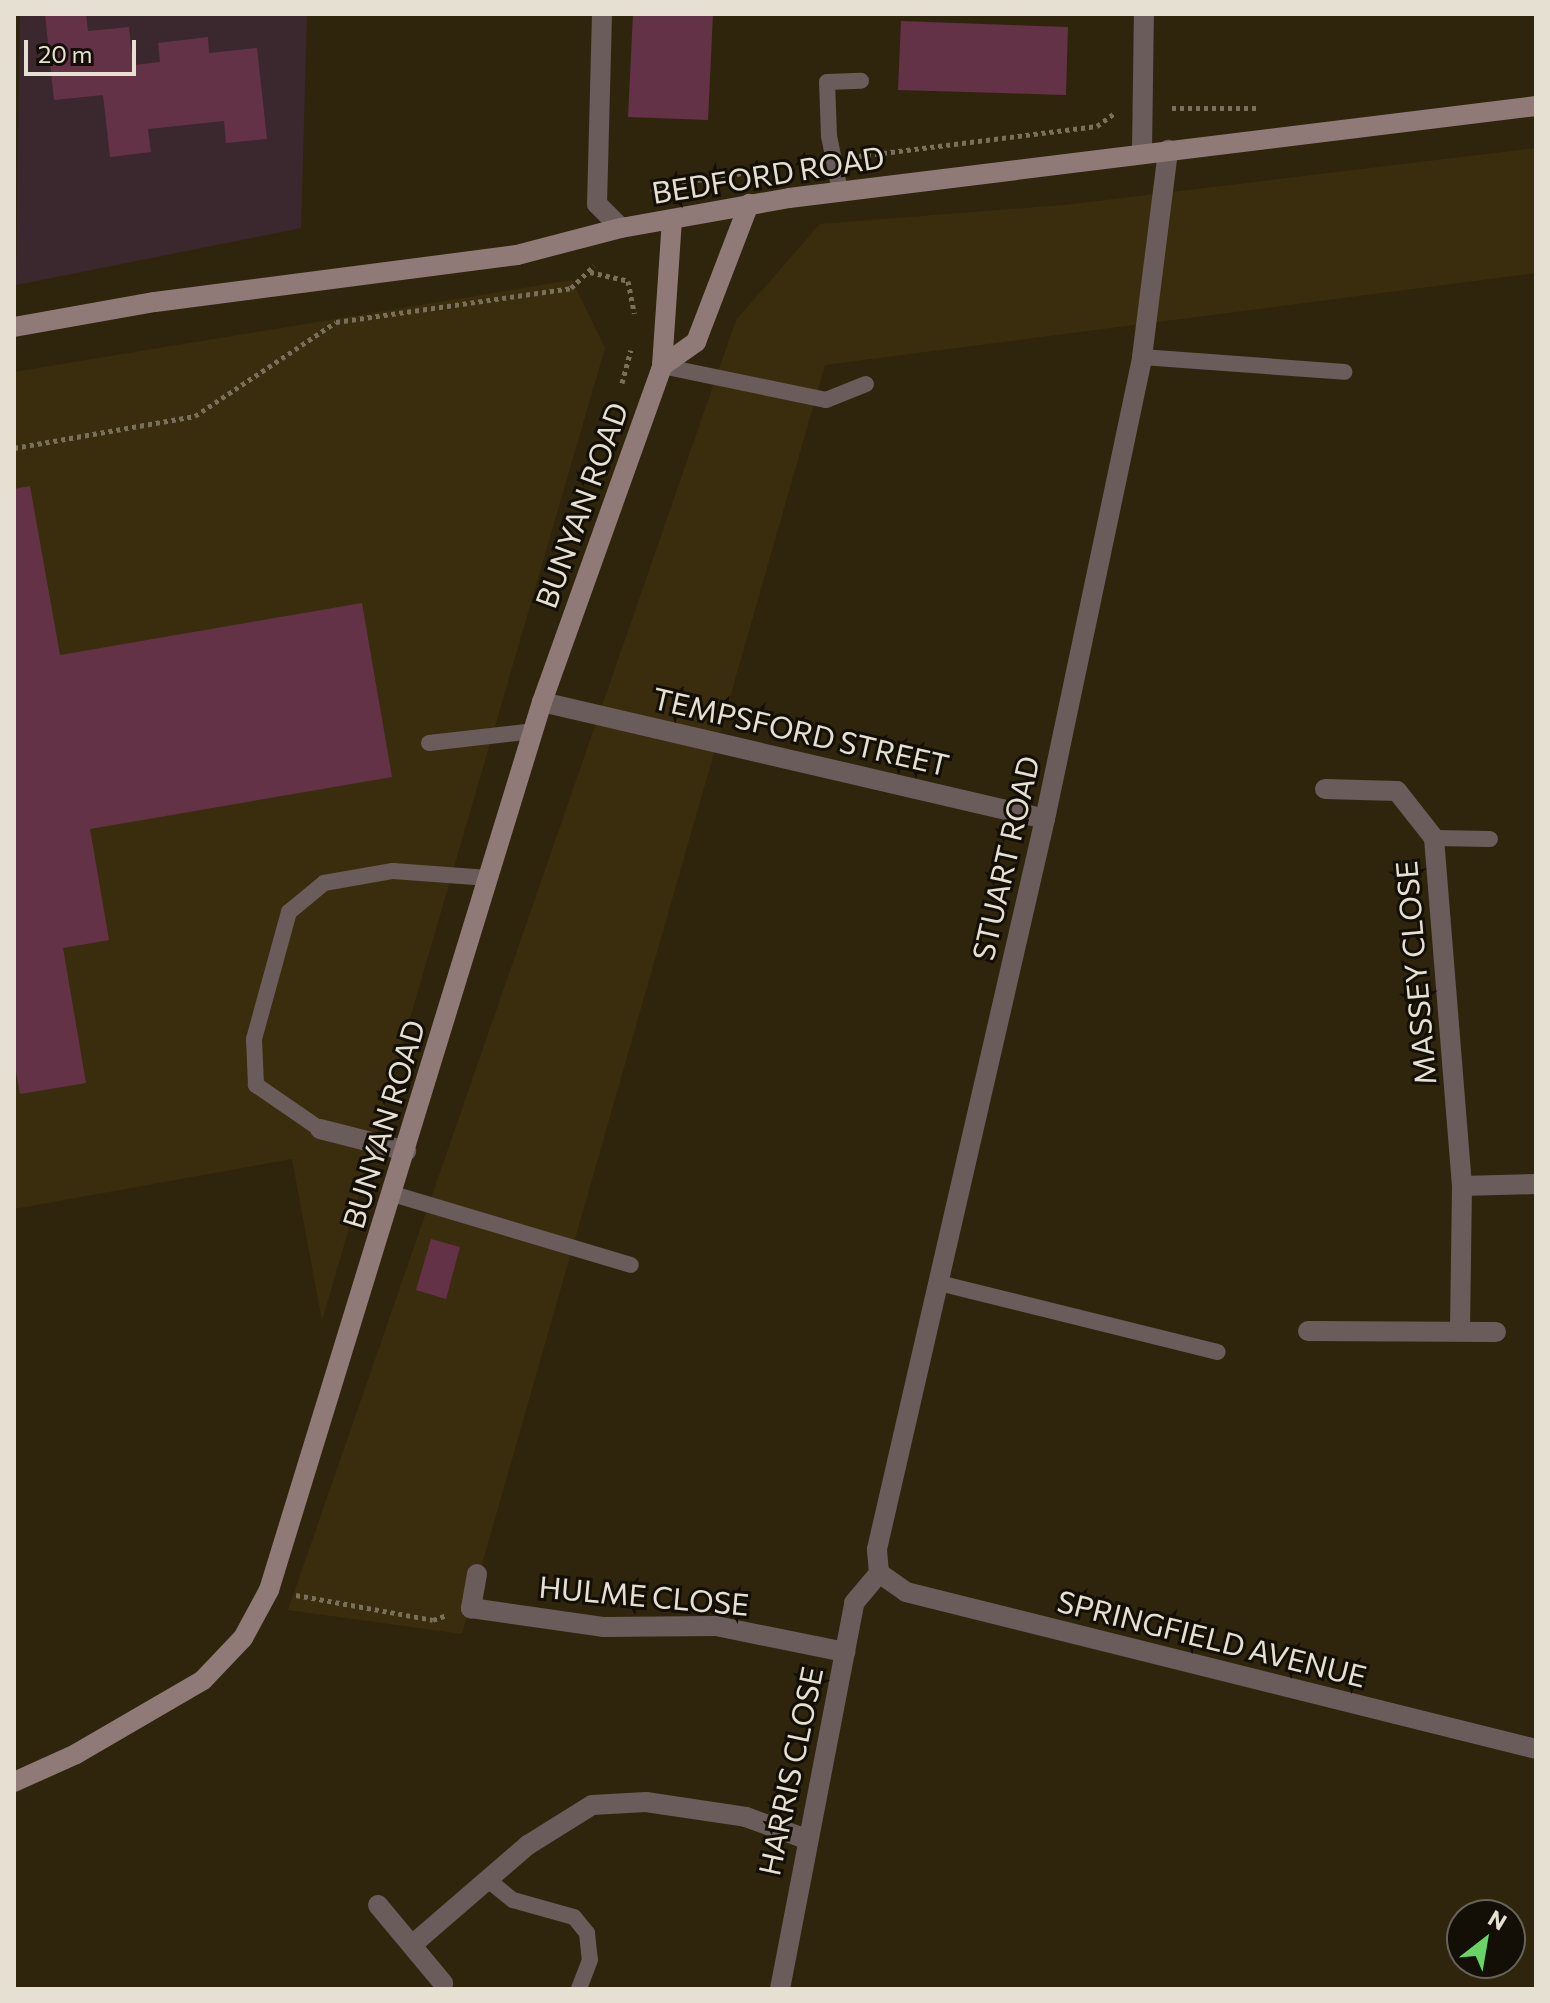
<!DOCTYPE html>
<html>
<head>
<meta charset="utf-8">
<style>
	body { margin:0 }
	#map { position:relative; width:1550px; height:2003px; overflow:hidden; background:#2f250d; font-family:Commissioner,sans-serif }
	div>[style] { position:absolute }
	.built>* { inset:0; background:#3a2d0d }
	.education>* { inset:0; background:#3a282e }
	.building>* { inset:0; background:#633246 }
	.path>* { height:5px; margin-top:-2.5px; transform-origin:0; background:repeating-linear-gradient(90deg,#79705c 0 4px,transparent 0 8px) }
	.lane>* { height:16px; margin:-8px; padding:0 8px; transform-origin:8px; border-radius:8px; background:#6a5c5a }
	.street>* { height:20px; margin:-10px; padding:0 10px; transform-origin:10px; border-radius:10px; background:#6a5c5a }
	.secondary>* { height:20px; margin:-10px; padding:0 10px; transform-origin:10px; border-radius:10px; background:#907a77 }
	span { translate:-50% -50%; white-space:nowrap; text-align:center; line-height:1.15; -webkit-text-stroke:6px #130f06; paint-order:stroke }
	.street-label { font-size:30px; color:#e6e0d2 }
	.frame { position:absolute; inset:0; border:16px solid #e6e0d2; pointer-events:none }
	.north { position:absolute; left:1446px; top:1899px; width:80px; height:80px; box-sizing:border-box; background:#130f06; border:2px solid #676358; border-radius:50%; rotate:31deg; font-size:22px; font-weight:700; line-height:32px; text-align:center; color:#e6e0d2 }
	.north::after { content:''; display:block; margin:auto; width:28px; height:36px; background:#68d465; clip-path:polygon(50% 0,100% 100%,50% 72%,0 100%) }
	.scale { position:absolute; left:24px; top:40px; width:112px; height:36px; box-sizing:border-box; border:4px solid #e6e0d2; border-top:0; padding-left:10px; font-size:24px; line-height:28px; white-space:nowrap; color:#e6e0d2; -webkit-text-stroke:6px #130f06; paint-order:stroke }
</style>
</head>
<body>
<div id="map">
	<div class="built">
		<div style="clip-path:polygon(1536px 148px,1536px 273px,825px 365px,462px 1634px,288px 1610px,736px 320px,820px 224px,1064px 205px)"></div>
		<div style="clip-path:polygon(572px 280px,605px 348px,322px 1321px,292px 1159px,14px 1209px,14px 372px)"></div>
	</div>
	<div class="education">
		<div style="clip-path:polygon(20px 14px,307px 14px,301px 228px,16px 285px)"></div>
	</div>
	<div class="building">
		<div style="clip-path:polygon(45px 14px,86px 14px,88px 31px,129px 27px,133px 65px,160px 62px,158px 43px,208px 37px,209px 53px,257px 48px,267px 139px,226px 143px,224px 121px,148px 129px,151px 152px,110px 157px,103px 95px,54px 100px)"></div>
		<div style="clip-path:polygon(633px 14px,713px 14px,708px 120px,628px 117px)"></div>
		<div style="clip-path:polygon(901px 21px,1068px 27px,1066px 95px,898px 90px)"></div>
		<div style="clip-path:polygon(30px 486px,60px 655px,362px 603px,392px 777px,90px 829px,109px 940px,63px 948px,86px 1083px,20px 1094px,14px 1060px,14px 489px)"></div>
		<div style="clip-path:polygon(431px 1239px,460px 1247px,446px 1299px,416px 1290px)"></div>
	</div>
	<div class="path">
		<div style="left:1172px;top:108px;width:86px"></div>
		<div style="left:859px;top:156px;width:240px;rotate:-7.2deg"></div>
		<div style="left:1097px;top:126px;width:22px;rotate:-36deg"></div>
		<div style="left:652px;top:192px;width:8px;rotate:-45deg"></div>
		<div style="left:658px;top:186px;width:85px;rotate:-8.8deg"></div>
		<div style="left:590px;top:272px;width:39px;rotate:13deg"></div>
		<div style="left:628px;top:281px;width:33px;rotate:79deg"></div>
		<div style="left:622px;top:383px;width:34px;rotate:-75deg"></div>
		<div style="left:14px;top:448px;width:184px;rotate:-10deg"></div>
		<div style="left:195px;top:416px;width:169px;rotate:-33.7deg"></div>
		<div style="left:336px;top:322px;width:237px;rotate:-8.2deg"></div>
		<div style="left:571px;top:288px;width:32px;rotate:-44deg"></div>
		<div style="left:296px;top:1595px;width:139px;rotate:10.3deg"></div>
		<div style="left:433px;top:1620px;width:15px;rotate:-20deg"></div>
	</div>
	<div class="lane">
		<div style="left:840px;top:191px;width:56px;rotate:-101.3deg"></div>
		<div style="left:829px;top:136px;width:54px;rotate:-92.1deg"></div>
		<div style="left:827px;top:82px;width:34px;rotate:-2deg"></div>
		<div style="left:1142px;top:357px;width:203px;rotate:4.2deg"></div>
		<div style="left:662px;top:366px;width:167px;rotate:11.7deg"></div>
		<div style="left:826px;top:400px;width:43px;rotate:-21.8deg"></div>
		<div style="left:429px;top:743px;width:106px;rotate:-6.5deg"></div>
		<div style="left:1434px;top:838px;width:56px;rotate:1deg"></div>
		<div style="left:320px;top:1129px;width:78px;rotate:-145.5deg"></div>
		<div style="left:256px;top:1085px;width:46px;rotate:-92.5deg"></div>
		<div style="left:254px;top:1039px;width:132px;rotate:-74.6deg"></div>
		<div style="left:289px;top:912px;width:45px;rotate:-39.6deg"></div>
		<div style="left:324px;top:883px;width:70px;rotate:-9.9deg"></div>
		<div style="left:393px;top:871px;width:96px;rotate:4.2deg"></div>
		<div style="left:393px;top:1194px;width:248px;rotate:16.6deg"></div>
		<div style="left:939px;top:1283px;width:287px;rotate:13.9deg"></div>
		<div style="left:488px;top:1880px;width:32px;rotate:39deg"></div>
		<div style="left:513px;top:1900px;width:63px;rotate:15.6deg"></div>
		<div style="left:574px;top:1917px;width:21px;rotate:51deg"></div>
		<div style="left:587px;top:1933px;width:27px;rotate:84deg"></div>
		<div style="left:590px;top:1960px;width:31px;rotate:111deg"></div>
	</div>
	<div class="street">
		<div style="left:602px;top:14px;width:190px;rotate:91.5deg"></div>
		<div style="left:597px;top:204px;width:34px;rotate:45deg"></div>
		<div style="left:1142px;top:151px;width:137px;rotate:-89.2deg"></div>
		<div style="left:542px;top:702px;width:516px;rotate:13.09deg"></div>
		<div style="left:1325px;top:789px;width:72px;rotate:1.6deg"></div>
		<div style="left:1397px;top:791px;width:60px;rotate:51.8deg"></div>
		<div style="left:1434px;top:838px;width:349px;rotate:85.4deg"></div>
		<div style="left:1462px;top:1186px;width:145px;rotate:90.8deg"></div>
		<div style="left:320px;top:1129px;width:89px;rotate:14.3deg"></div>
		<div style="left:1462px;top:1186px;width:74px;rotate:-1.5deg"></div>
		<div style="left:1308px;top:1331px;width:188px;rotate:0.3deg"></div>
		<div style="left:879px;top:1573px;width:24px;rotate:-95deg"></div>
		<div style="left:877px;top:1549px;width:749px;rotate:-77.04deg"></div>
		<div style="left:1045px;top:819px;width:472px;rotate:-78.1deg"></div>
		<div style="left:1142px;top:357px;width:209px;rotate:-82.8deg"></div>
		<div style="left:879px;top:1573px;width:33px;rotate:35deg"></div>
		<div style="left:906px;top:1592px;width:649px;rotate:13.99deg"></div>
		<div style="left:477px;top:1574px;width:35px;rotate:100deg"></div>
		<div style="left:471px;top:1608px;width:133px;rotate:8.2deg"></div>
		<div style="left:603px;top:1627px;width:113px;rotate:-0.5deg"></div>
		<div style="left:716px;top:1626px;width:132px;rotate:11.4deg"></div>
		<div style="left:378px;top:1905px;width:102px;rotate:50.2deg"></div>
		<div style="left:412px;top:1945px;width:153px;rotate:-40.8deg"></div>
		<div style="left:528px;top:1845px;width:75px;rotate:-32deg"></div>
		<div style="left:592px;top:1805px;width:54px;rotate:-3.2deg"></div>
		<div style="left:646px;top:1802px;width:101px;rotate:8.5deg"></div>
		<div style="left:746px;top:1817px;width:64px;rotate:20.1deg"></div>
		<div style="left:780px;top:1989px;width:393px;rotate:-79.1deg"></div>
		<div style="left:854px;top:1603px;width:39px;rotate:-50deg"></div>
	</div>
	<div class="secondary">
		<div style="left:14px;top:327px;width:143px;rotate:-10.1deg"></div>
		<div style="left:155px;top:302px;width:365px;rotate:-7.4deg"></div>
		<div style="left:517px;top:255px;width:107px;rotate:-14.6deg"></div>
		<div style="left:621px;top:228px;width:171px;rotate:-10.1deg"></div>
		<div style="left:789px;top:198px;width:753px;rotate:-7.02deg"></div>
		<div style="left:662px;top:366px;width:42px;rotate:-35.2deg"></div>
		<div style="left:696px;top:342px;width:148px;rotate:-69deg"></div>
		<div style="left:14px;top:1782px;width:68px;rotate:-24.3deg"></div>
		<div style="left:76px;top:1754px;width:147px;rotate:-30.2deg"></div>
		<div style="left:203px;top:1680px;width:58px;rotate:-46.4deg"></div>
		<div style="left:243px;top:1638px;width:55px;rotate:-61.6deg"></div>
		<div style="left:269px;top:1590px;width:929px;rotate:-72.91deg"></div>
		<div style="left:542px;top:702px;width:357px;rotate:-70.3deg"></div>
		<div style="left:662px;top:366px;width:146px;rotate:-86.1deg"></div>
	</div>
	<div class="street-label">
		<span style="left:768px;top:174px;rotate:-9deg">BEDFORD ROAD</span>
		<span style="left:581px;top:505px;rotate:-70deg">BUNYAN ROAD</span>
		<span style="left:801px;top:731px;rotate:13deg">TEMPSFORD STREET</span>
		<span style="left:1005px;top:858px;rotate:-77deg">STUART ROAD</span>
		<span style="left:1415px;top:973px;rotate:-95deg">MASSEY CLOSE</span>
		<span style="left:383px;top:1124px;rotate:-73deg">BUNYAN ROAD</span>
		<span style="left:644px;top:1595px;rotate:5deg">HULME CLOSE</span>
		<span style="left:1212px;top:1638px;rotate:14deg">SPRINGFIELD AVENUE</span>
		<span style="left:790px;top:1771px;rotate:-78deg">HARRIS CLOSE</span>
	</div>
	<div class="frame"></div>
	<div class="north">N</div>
	<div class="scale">20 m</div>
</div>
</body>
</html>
